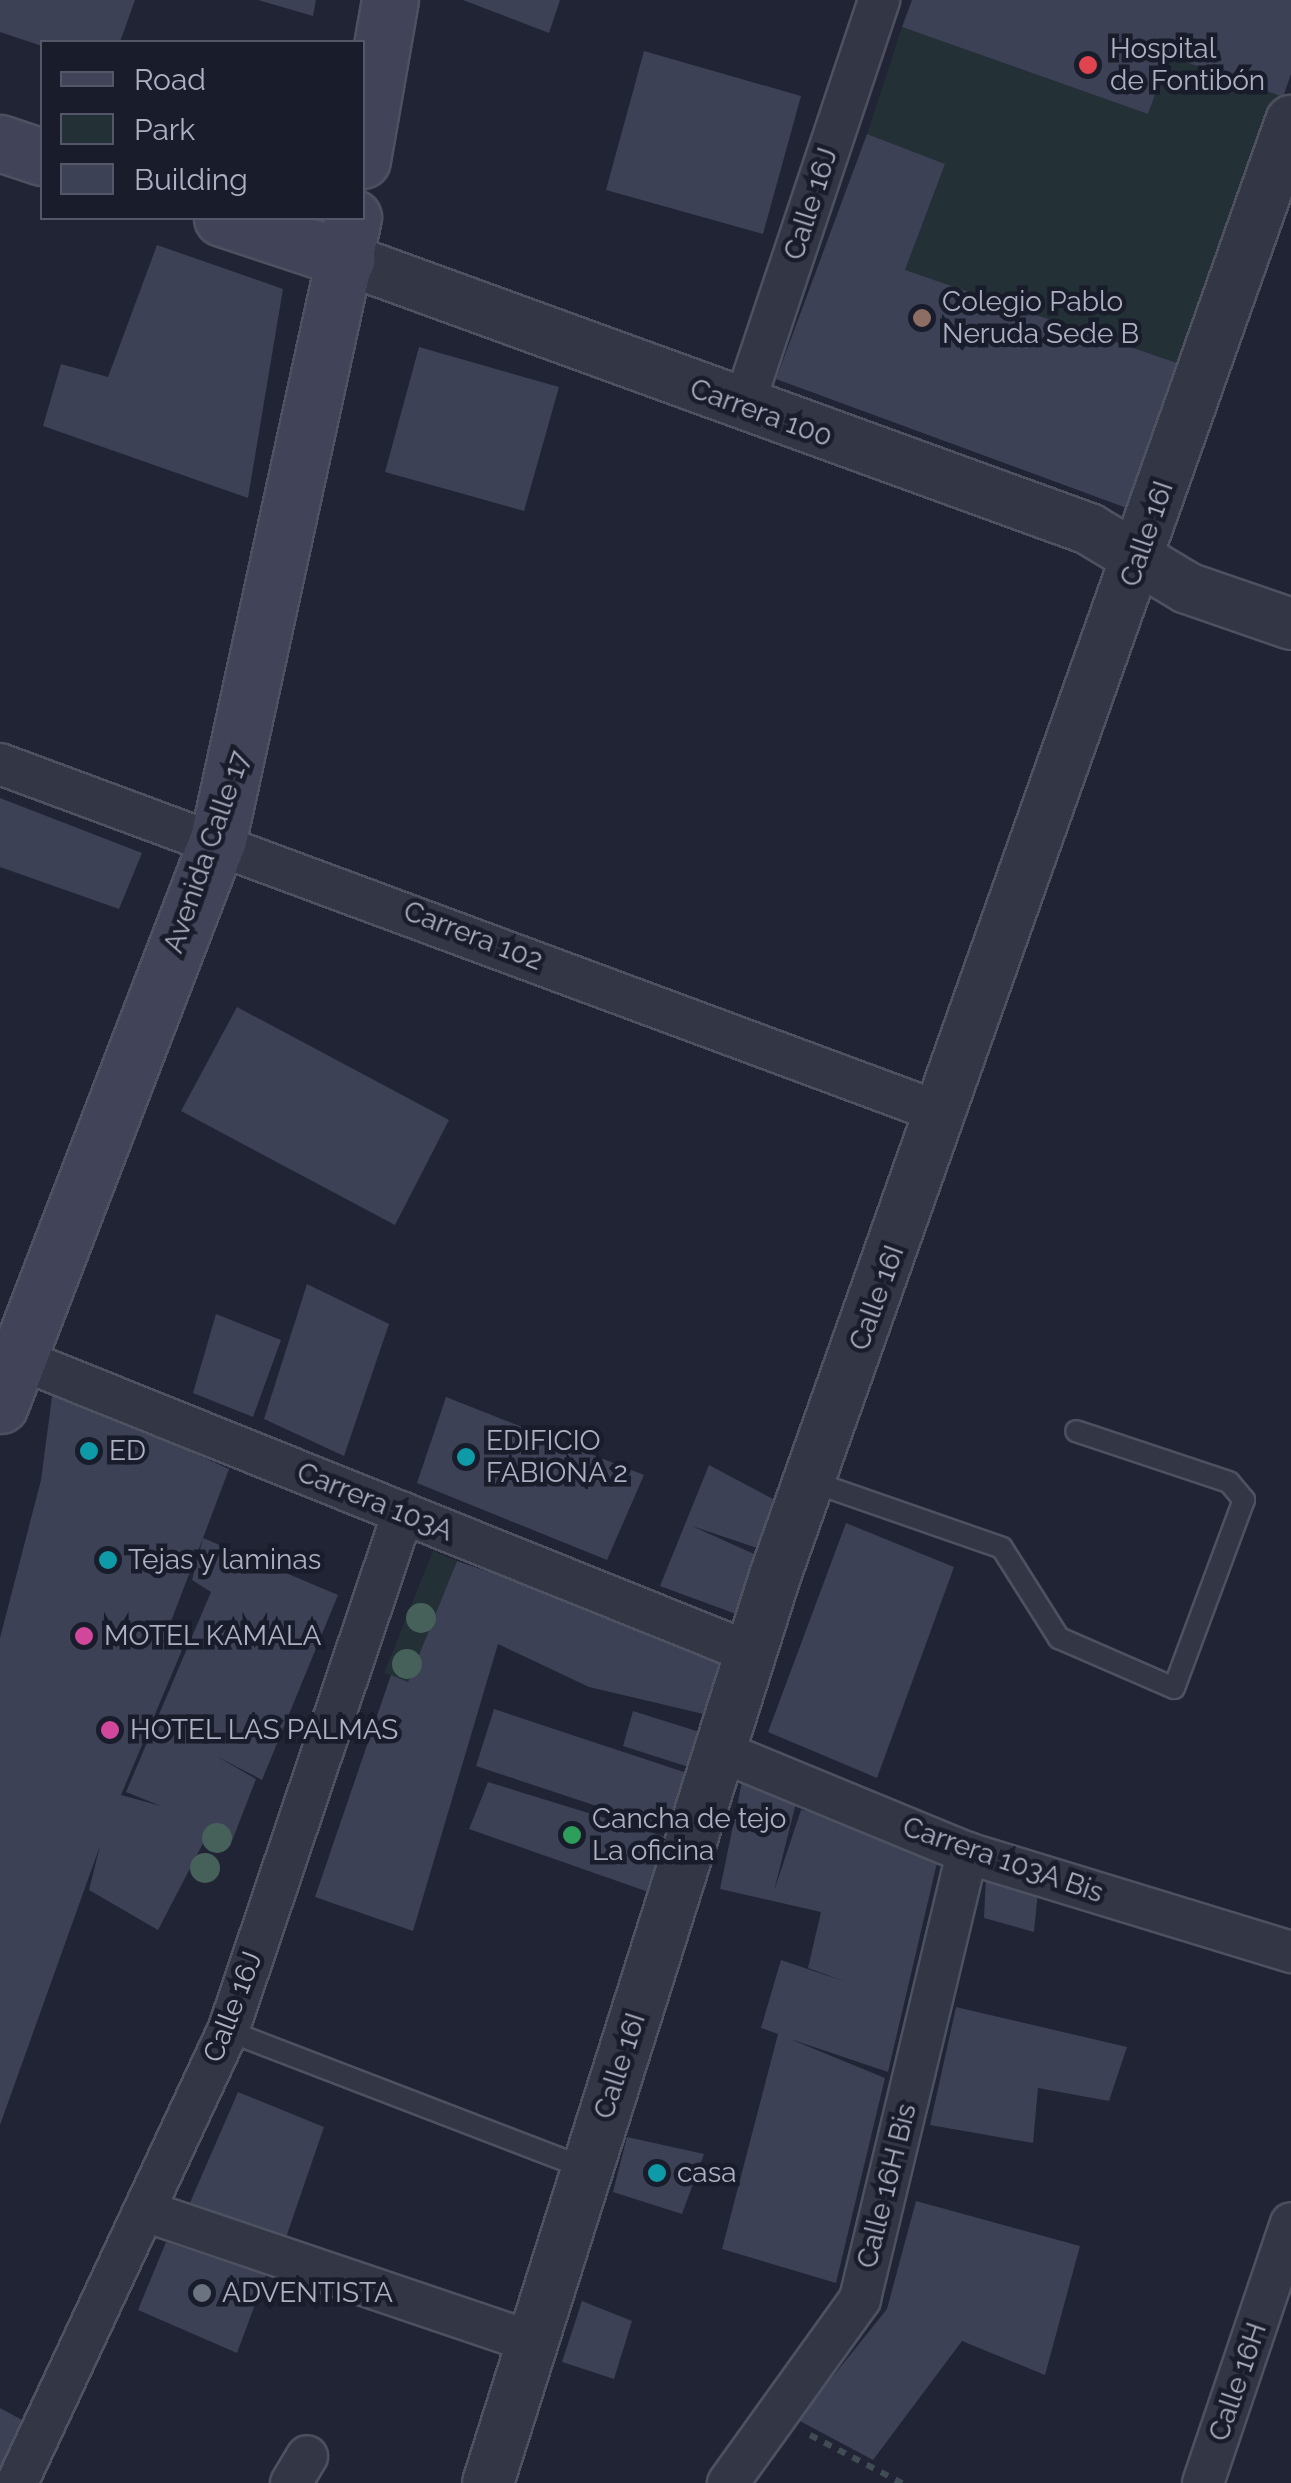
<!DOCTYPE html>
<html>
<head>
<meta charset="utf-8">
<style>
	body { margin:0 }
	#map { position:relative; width:1291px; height:2483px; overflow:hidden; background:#202434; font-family:Raleway,sans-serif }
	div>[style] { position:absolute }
	.green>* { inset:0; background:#233137 }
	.building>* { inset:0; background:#3c4155 }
	.path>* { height:6px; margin-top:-3px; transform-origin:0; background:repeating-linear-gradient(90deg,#3f4c53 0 8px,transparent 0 16px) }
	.roads { filter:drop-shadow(2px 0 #4d5160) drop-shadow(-2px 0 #4d5160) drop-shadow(0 2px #4d5160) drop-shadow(0 -2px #4d5160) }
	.service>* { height:20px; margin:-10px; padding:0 10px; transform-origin:10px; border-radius:10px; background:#333645 }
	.minor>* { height:40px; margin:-20px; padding:0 20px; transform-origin:20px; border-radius:20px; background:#333645 }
	.tertiary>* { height:50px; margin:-25px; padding:0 25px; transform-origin:25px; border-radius:25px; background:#333645 }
	.secondary>* { height:55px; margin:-27.5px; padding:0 27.5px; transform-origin:27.5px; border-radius:27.5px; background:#414458 }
	.trees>* { width:30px; height:30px; margin:-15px; border-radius:50%; background:#46605a }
	.dots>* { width:28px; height:28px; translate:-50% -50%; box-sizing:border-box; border:5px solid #191c2a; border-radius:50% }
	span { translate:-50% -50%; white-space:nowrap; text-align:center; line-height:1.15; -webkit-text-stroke:9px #191c2a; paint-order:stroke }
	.poi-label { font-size:28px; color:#adb0c2 }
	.left { translate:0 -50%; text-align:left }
	.street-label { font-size:28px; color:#adb0c2 }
	.legend { position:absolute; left:40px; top:40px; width:325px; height:180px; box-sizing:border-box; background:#191c2a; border:2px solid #545767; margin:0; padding:12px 18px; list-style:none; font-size:30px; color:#adb0c2 }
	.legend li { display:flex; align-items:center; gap:20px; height:50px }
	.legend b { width:50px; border:2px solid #545767 }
</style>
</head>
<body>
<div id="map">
	<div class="green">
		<div style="clip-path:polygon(902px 27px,1148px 114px,1169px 56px,1283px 97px,1186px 366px,905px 270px,945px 164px,867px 134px)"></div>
		<div style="clip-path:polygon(433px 1551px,457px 1561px,408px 1682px,384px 1673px)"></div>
	</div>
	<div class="building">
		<div style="clip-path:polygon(0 0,135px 0,120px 42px,42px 46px,0 32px)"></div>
		<div style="clip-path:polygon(258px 0,316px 0,313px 16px)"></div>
		<div style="clip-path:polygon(463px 0,560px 0,549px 33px)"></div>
		<div style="clip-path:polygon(912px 0,1291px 0,1291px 74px,1283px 97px,1169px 56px,1148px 114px,902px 27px)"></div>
		<div style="clip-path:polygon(644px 51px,801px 96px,763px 234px,606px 190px)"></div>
		<div style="clip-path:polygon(867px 134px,945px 164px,905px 270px,1186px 366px,1132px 510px,776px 379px)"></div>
		<div style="clip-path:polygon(157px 245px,283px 289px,248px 498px,43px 426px,61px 364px,108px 377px)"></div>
		<div style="clip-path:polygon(419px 347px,559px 387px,524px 511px,385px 472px)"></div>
		<div style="clip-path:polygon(0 798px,142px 853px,119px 909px,0 867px)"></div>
		<div style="clip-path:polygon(237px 1007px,449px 1120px,395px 1225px,181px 1111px)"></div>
		<div style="clip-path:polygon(307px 1284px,389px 1324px,344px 1456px,264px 1419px)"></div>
		<div style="clip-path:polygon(216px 1314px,281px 1340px,253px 1417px,193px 1393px)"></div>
		<div style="clip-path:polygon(evenodd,53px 1389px,229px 1469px,203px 1538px,338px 1595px,262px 1780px,216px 1756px,256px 1779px,232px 1841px,210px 1830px,158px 1930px,89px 1890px,100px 1846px,0 2125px,0 1638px,41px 1480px,53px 1389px,203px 1538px,192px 1580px,211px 1592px,126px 1792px,161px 1806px,121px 1795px,182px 1650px,163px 1642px,203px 1538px)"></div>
		<div style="clip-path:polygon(446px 1397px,644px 1475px,607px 1560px,417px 1483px)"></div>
		<div style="clip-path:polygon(709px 1465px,773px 1499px,757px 1548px,692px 1526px,754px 1554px,736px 1614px,660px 1586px)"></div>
		<div style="clip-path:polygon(846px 1523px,954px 1567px,877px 1778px,768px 1732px)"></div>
		<div style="clip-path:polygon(457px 1561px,728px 1654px,712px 1716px,589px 1687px,498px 1644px,413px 1931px,315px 1897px,391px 1675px,408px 1682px)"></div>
		<div style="clip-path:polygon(494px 1709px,699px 1777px,681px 1834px,476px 1766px)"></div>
		<div style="clip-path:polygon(633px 1711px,709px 1735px,698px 1770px,623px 1746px)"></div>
		<div style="clip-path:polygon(743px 1777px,796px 1803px,774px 1891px,801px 1810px,843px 1818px,937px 1863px,888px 2072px,790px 2039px,885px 2078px,836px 2283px,722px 2249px,778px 2034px,761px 2028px,781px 1960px,846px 1982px,808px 1968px,821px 1912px,720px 1889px)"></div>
		<div style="clip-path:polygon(488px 1782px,676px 1840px,657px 1895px,469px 1829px)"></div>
		<div style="clip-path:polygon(986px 1876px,1038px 1891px,1034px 1932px,984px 1918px)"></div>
		<div style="clip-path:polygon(956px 2007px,1127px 2047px,1109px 2101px,1038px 2088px,1033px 2143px,930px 2125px)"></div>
		<div style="clip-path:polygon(238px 2092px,324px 2127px,281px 2252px,182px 2221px)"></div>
		<div style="clip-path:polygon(627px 2137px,704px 2154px,682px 2214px,613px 2192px)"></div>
		<div style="clip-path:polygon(916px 2201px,1080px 2246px,1045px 2375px,962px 2341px,873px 2460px,798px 2420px,887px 2309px)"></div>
		<div style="clip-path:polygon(166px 2242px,266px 2275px,237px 2353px,138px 2310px)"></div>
		<div style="clip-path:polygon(582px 2301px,632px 2321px,614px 2379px,562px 2362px)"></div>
		<div style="clip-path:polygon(0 2408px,24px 2421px,0 2475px)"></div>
	</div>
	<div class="path">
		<div style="left:810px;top:2435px;width:104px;rotate:27.6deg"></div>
	</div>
	<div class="roads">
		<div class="service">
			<div style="left:810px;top:1481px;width:203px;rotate:19.2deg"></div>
			<div style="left:1002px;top:1548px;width:107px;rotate:57.7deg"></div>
			<div style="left:1059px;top:1638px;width:125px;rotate:23.5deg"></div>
			<div style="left:1174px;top:1688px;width:201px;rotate:-69.6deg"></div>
			<div style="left:1244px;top:1500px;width:23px;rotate:-130deg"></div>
			<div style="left:1229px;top:1482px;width:161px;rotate:-161.6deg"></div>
			<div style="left:228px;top:2031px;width:385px;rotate:21deg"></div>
		</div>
		<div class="minor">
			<div style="left:743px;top:407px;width:429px;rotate:-71.5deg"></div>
			<div style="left:0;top:764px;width:1007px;rotate:20.34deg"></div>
			<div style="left:0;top:1351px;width:809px;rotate:21.91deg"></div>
			<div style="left:720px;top:1751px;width:267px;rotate:22.4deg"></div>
			<div style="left:967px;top:1853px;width:339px;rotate:17deg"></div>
			<div style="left:145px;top:2211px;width:408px;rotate:18.7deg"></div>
			<div style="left:17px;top:2483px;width:499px;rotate:-65deg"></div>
			<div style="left:228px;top:2031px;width:547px;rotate:-71.33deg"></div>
			<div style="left:291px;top:2483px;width:31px;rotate:-59deg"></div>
			<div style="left:728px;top:2483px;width:226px;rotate:-54.3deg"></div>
			<div style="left:860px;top:2299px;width:459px;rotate:-76.5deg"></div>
			<div style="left:1203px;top:2483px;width:274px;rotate:-71.3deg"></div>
		</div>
		<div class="tertiary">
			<div style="left:346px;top:259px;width:791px;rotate:19.97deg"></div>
			<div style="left:1089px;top:529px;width:114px;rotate:31deg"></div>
			<div style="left:1187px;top:588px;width:110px;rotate:19.1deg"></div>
			<div style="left:488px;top:2483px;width:951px;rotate:-72.44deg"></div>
			<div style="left:775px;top:1576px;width:1544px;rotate:-70.47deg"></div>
		</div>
		<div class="secondary">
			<div style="left:0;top:143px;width:44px;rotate:18.4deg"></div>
			<div style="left:362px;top:160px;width:162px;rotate:-80.1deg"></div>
			<div style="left:222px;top:218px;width:131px;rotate:18.3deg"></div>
			<div style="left:0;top:1405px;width:607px;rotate:-68.94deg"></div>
			<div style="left:218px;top:839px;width:636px;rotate:-77.74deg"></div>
		</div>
	</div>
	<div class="trees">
		<div style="left:421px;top:1618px"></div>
		<div style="left:407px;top:1664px"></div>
		<div style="left:217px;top:1838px"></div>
		<div style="left:205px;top:1868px"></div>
	</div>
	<div class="dots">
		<div style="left:1088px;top:65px;background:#e0444e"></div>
		<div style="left:922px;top:318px;background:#8d6e63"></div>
		<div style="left:89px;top:1451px;background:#0f9aa8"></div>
		<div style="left:466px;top:1457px;background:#0f9aa8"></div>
		<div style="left:108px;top:1560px;background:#0f9aa8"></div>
		<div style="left:84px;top:1636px;background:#d1479c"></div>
		<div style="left:110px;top:1730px;background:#d1479c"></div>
		<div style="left:572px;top:1835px;background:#2e9e5b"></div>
		<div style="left:657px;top:2173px;background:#0f9aa8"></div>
		<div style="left:202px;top:2293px;background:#6b7280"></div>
	</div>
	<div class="poi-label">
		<span class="left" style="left:1110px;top:65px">Hospital<br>de Fontibón</span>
		<span class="left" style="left:942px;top:318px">Colegio Pablo<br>Neruda Sede B</span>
		<span class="left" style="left:486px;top:1457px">EDIFICIO<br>FABIONA 2</span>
		<span class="left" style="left:109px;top:1451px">ED</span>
		<span class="left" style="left:128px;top:1560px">Tejas y laminas</span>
		<span class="left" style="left:104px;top:1636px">MOTEL KAMALA</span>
		<span class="left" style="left:130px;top:1730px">HOTEL LAS PALMAS</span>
		<span class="left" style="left:592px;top:1835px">Cancha de tejo<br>La oficina</span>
		<span class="left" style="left:677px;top:2173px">casa</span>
		<span class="left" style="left:222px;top:2293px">ADVENTISTA</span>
	</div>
	<div class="street-label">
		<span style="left:811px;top:204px;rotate:-72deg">Calle 16J</span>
		<span style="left:761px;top:413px;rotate:20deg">Carrera 100</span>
		<span style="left:1147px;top:534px;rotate:-71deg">Calle 16I</span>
		<span style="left:207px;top:852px;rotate:-71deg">Avenida Calle 17</span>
		<span style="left:473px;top:936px;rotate:21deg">Carrera 102</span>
		<span style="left:877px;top:1298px;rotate:-70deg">Calle 16I</span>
		<span style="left:375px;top:1502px;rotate:22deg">Carrera 103A</span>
		<span style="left:1003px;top:1860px;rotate:19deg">Carrera 103A Bis</span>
		<span style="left:233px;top:2007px;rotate:-69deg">Calle 16J</span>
		<span style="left:620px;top:2066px;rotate:-72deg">Calle 16I</span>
		<span style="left:887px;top:2186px;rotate:-76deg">Calle 16H Bis</span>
		<span style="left:1238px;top:2382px;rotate:-71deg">Calle 16H</span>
	</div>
	<ul class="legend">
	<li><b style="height:12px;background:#414458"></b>Road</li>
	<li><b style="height:28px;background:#233137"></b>Park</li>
	<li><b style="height:28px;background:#3c4155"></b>Building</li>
	</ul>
</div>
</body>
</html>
